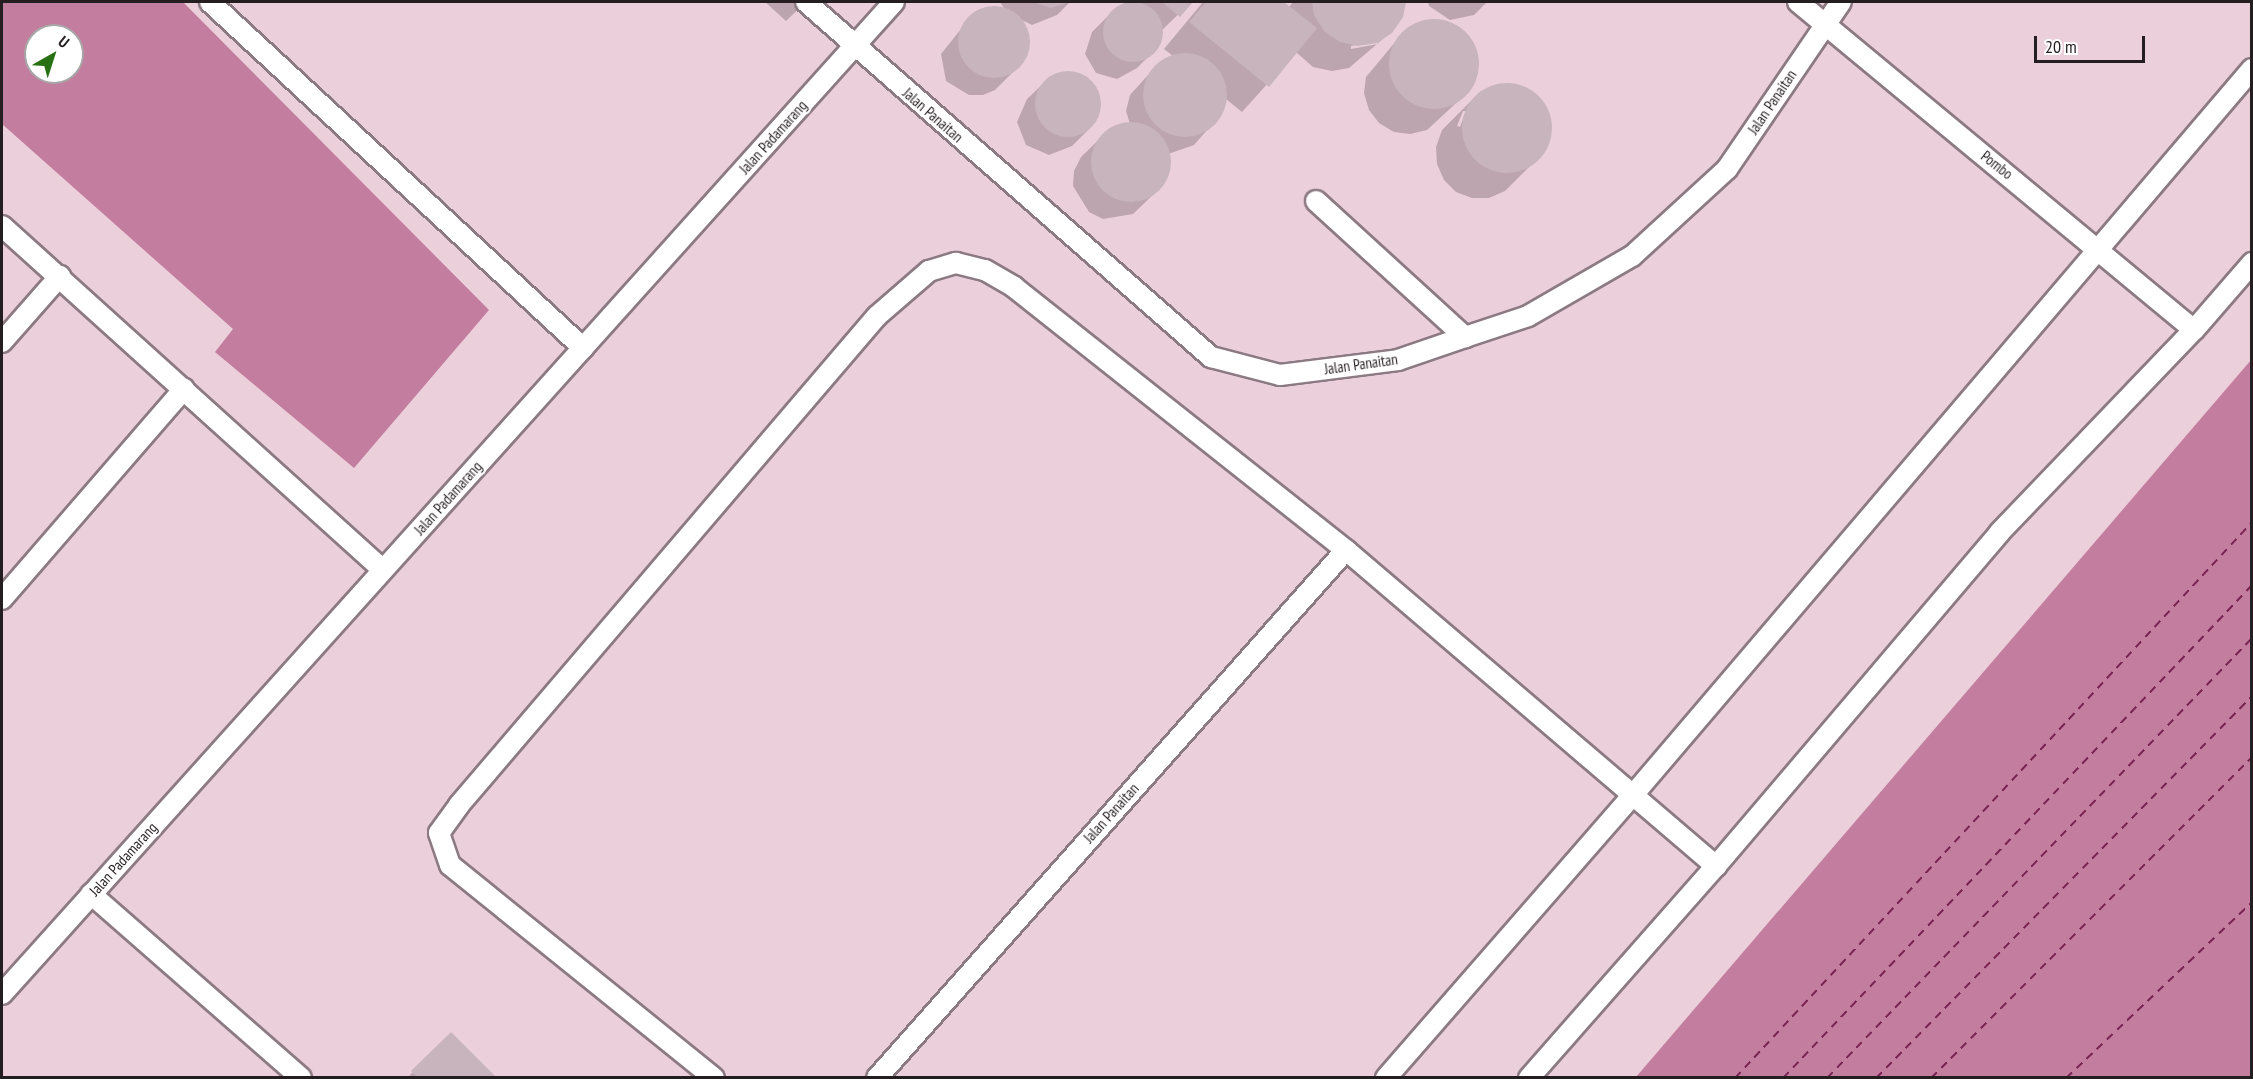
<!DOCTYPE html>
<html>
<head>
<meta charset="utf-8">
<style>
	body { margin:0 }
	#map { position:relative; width:2253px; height:1079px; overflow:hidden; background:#f0dce4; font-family:"PT Sans Narrow",sans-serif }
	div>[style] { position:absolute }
	.built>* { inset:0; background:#ebcfdb }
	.water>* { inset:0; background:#c37d9e }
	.shadow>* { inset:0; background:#0003 }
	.ferry>* { height:1.5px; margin-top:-0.75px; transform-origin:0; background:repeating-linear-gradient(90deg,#772352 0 8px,transparent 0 14px) }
	.building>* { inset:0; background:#c8b4bd }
	.round { border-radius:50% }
	.roads { filter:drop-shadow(2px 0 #8c7a82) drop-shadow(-2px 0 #8c7a82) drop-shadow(0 2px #8c7a82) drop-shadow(0 -2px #8c7a82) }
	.service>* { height:20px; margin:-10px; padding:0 10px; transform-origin:10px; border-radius:10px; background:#fff }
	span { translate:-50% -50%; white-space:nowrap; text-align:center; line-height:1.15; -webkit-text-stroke:4.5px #fff; paint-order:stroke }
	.street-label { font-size:15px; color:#251e21 }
	.frame { position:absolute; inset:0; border:3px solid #251e21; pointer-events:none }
	.north { position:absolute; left:24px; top:24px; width:60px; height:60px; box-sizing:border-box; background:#fff; border:2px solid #a8a5a6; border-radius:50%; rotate:39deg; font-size:16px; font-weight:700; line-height:24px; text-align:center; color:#251e21 }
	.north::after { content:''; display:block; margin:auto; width:21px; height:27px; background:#277013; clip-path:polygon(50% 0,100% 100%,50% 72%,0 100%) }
	.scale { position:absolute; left:2034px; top:36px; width:111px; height:27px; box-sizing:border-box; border:3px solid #251e21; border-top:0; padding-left:8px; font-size:18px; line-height:21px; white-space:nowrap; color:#251e21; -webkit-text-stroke:4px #fff; paint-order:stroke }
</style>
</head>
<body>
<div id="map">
	<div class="built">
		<div style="clip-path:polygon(183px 2px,2251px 2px,2251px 360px,1636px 1077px,2px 1077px,2px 124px,234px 329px,215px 352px,488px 310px)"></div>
	</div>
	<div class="water">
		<div style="clip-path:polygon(evenodd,2px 2px,183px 2px,489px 310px,354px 468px,215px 352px,233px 329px,2px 124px,2px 2px,36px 36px,72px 36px,72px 72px,36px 72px,36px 36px)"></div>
		<div style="clip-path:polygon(2251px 360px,2251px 1077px,1636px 1077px)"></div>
	</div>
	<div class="shadow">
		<div style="clip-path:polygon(765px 2px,806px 2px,786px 21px)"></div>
		<div style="clip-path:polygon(1000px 2px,1070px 2px,1057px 15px,1032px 25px,1022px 20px,1028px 49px,1023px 62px,995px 90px,983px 95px,969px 95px,946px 81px,941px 54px,974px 13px,1000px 8px,1007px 13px)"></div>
		<div style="clip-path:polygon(1122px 2px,1191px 2px,1160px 32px,1155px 50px,1137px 68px,1117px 79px,1096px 73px,1085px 54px,1092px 32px,1110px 14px,1126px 5px)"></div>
		<div style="clip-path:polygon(evenodd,1203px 2px,1282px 2px,1289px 7px,1293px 2px,1405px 2px,1402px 17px,1391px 32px,1349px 68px,1332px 71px,1313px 67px,1296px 52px,1242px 112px,1226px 99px,1222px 113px,1194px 145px,1168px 154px,1162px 186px,1133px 214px,1103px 219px,1089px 212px,1073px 186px,1074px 171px,1081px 157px,1111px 128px,1130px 124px,1126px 111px,1130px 95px,1158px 64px,1173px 56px,1164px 49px,1203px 2px,1378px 41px,1378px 44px,1351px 49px,1351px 46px,1378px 41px)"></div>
		<div style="clip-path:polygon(1428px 2px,1487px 2px,1474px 15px,1450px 20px,1429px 6px)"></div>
		<div style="clip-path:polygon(1432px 20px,1448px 23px,1473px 45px,1478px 61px,1476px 78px,1467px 93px,1427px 130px,1410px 134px,1394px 132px,1379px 123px,1369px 110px,1364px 93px,1366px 77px,1401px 35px,1415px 25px)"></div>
		<div style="clip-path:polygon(1069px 72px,1091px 82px,1101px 105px,1090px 128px,1072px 146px,1049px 155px,1026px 145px,1017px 122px,1027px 99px,1046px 81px)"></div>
		<div style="clip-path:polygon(evenodd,1515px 84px,1543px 103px,1550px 119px,1550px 136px,1544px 152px,1505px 191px,1489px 198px,1472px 198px,1456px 192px,1444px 180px,1437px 164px,1436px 147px,1442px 130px,1481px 91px,1498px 85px,1515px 84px,1463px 111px,1466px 111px,1460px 127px,1457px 126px,1463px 111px)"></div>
		<div style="clip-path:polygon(451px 1034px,495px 1078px,407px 1078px)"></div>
	</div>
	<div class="ferry">
		<div style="left:1735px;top:1078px;width:759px;rotate:-47.08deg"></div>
		<div style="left:1783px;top:1078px;width:680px;rotate:-46.43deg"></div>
		<div style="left:1827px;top:1078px;width:612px;rotate:-45.99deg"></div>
		<div style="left:1876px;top:1078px;width:536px;rotate:-45.45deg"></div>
		<div style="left:1931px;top:1078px;width:454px;rotate:-45deg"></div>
		<div style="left:2066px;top:1078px;width:256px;rotate:-43.4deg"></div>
	</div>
	<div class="building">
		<div style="clip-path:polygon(1033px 2px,1070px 2px,1051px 8px)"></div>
		<div style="clip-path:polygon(1162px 2px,1193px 2px,1180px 17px)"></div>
		<div style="clip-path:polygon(1206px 2px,1284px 2px,1317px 28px,1269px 87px,1189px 22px)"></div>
		<div style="clip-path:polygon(1312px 2px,1406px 2px,1403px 17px,1392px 33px,1377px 43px,1358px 46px,1340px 42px,1324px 31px,1314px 15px)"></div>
		<div class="round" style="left:1103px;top:2px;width:60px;height:60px"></div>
		<div class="round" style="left:958px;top:6px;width:72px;height:72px"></div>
		<div class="round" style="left:1389px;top:19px;width:90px;height:90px"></div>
		<div class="round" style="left:1143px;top:53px;width:84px;height:84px"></div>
		<div class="round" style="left:1035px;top:71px;width:66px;height:66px"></div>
		<div class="round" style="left:1462px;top:83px;width:90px;height:90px"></div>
		<div class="round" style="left:1091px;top:122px;width:80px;height:80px"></div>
		<div style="clip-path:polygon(451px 1032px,497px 1078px,418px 1078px,411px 1071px)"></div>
	</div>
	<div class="roads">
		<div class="service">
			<div style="left:210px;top:2px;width:509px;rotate:42.85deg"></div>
			<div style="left:806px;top:2px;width:539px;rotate:41.24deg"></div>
			<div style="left:1211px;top:357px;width:71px;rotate:14.6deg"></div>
			<div style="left:1280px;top:375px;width:119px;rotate:-7.2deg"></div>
			<div style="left:1398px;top:360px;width:71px;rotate:-18.9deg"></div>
			<div style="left:1465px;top:337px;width:66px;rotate:-18.4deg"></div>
			<div style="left:1528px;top:316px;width:120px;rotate:-30deg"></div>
			<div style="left:1632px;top:256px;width:129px;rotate:-42.5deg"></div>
			<div style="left:1727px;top:169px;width:202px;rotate:-55.7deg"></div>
			<div style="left:1798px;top:2px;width:514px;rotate:39.63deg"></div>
			<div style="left:1316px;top:201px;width:202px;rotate:42.4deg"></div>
			<div style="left:2px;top:226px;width:513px;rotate:42.08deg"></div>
			<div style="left:2px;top:342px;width:88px;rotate:-48.7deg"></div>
			<div style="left:2px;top:599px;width:278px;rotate:-49.1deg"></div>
			<div style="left:91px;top:894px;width:279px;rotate:41.2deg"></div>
			<div style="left:2px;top:994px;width:1334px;rotate:-48.04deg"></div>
			<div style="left:714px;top:1078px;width:339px;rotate:-141.1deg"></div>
			<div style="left:450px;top:865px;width:34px;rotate:-109deg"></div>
			<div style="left:439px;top:833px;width:34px;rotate:-54deg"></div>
			<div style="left:459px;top:805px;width:643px;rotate:-49.48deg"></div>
			<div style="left:877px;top:316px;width:69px;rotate:-40.9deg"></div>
			<div style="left:929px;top:271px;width:28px;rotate:-17deg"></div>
			<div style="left:956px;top:263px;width:30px;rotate:14deg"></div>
			<div style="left:985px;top:270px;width:34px;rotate:30deg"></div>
			<div style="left:1014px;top:287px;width:424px;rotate:38.4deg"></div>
			<div style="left:1346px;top:550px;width:487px;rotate:40.5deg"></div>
			<div style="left:877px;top:1078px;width:706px;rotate:-48.39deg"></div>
			<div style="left:1386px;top:1078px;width:376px;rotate:-48.9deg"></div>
			<div style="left:1633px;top:795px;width:954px;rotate:-49.55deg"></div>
			<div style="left:1529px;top:1078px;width:283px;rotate:-48.6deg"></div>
			<div style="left:1716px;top:866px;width:437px;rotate:-49.6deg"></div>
			<div style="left:1999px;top:533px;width:281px;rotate:-46.2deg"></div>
			<div style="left:2194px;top:330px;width:89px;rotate:-49.1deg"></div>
		</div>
	</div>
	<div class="street-label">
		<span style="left:1772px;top:102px;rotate:-56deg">Jalan Panaitan</span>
		<span style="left:933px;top:115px;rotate:41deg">Jalan Panaitan</span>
		<span style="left:773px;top:137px;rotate:-48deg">Jalan Padamarang</span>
		<span style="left:1997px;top:165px;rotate:38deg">Pombo</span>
		<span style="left:1361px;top:364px;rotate:-8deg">Jalan Panaitan</span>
		<span style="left:448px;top:498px;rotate:-48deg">Jalan Padamarang</span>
		<span style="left:1111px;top:813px;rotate:-48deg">Jalan Panaitan</span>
		<span style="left:123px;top:859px;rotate:-48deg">Jalan Padamarang</span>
	</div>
	<div class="frame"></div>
	<div class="north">U</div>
	<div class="scale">20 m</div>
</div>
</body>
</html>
